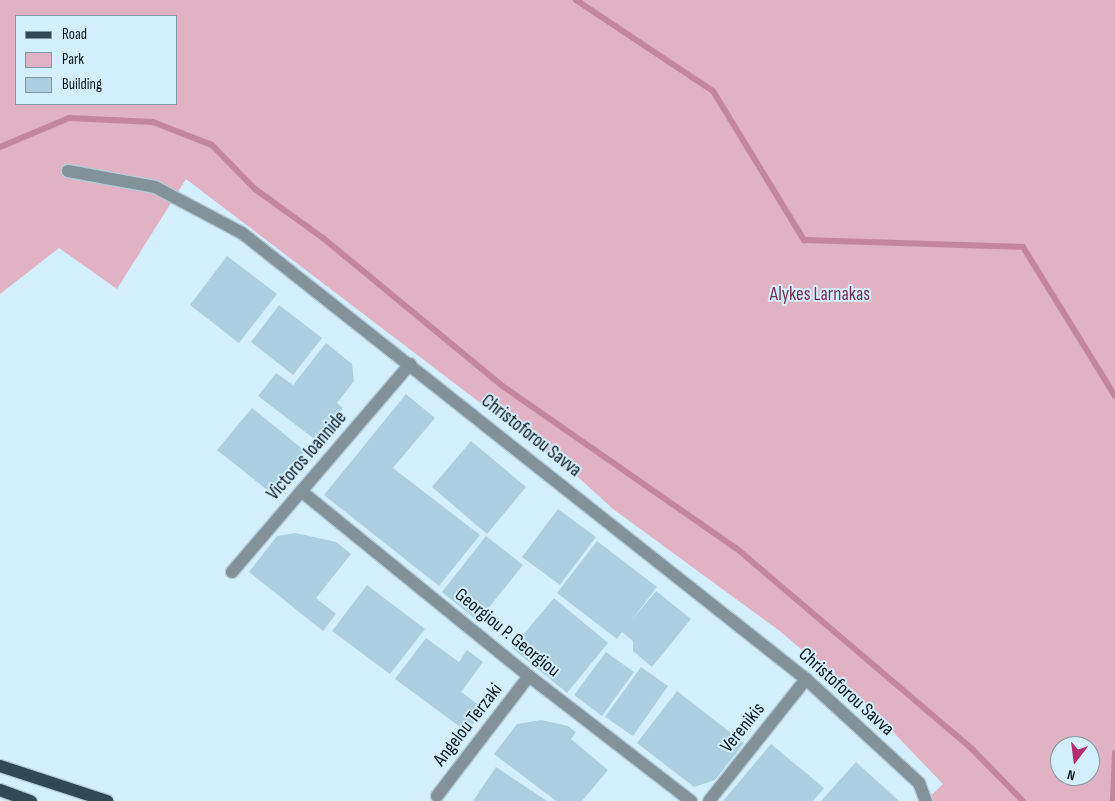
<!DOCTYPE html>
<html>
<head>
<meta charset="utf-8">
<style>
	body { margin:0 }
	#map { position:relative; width:1115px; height:801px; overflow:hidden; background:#d3effe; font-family:"Sofia Sans Condensed",sans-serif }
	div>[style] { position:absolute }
	.green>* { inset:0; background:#e0b2c3 }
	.stream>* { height:6px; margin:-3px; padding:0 3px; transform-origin:3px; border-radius:3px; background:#c3869e }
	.building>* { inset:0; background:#abcfe0 }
	.roads { filter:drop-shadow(1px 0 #b3ccda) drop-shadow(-1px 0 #b3ccda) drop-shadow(0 1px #b3ccda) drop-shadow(0 -1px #b3ccda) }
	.minor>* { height:12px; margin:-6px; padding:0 6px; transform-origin:6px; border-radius:6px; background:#839199 }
	.major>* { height:12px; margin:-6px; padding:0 6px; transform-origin:6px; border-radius:6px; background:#2f4a56 }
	span { translate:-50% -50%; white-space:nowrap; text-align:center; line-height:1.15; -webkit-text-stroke:4px #d3effe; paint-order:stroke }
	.park-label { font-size:19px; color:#7a2f52 }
	.street-label { font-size:19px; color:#08151b }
	.legend { position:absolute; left:15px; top:15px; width:162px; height:90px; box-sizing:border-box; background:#d3effe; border:1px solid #8298a3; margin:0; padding:6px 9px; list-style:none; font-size:15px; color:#08151b }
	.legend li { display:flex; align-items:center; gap:10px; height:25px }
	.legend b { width:25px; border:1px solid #8298a3 }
	.north { position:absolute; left:1050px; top:736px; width:50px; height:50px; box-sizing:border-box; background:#d3effe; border:1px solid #8298a3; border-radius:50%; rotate:195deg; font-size:14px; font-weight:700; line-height:20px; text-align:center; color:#08151b }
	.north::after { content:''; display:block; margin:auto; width:18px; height:22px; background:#b42e73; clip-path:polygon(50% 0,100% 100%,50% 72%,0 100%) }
</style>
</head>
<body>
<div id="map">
	<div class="green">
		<div style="clip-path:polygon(evenodd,0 0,1115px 0,1115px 801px,925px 801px,943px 784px,868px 706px,781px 632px,613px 509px,579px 478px,186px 179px,117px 289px,59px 248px,0 294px,0 0,16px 16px,176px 16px,176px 104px,16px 104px,16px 16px,0 0,1060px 746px,1090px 746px,1090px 776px,1060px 776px,1060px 746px)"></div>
	</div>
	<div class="stream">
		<div style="left:576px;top:0;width:164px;rotate:33.6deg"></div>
		<div style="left:713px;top:91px;width:175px;rotate:58.6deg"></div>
		<div style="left:804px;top:240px;width:219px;rotate:1.8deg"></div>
		<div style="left:1023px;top:247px;width:175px;rotate:58.3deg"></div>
		<div style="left:0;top:147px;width:75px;rotate:-22.8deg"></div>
		<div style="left:69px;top:118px;width:84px;rotate:2.7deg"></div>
		<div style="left:153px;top:122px;width:63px;rotate:21.3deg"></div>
		<div style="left:212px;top:145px;width:62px;rotate:45.7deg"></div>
		<div style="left:255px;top:189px;width:84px;rotate:35.8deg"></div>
		<div style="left:323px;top:238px;width:234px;rotate:39.5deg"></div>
		<div style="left:504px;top:387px;width:282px;rotate:34.8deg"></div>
		<div style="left:736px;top:548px;width:311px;rotate:40.4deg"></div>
		<div style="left:973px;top:750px;width:71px;rotate:45.6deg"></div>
		<div style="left:1113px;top:801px;width:48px;rotate:-87.6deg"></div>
	</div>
	<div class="building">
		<div style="clip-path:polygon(227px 256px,277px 294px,239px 343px,190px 305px)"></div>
		<div style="clip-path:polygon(279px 305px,322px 338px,293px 375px,251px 342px)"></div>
		<div style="clip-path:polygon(326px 343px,352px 364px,354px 381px,337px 403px,343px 408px,317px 441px,258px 396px,276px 373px,293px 385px)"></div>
		<div style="clip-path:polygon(406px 394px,435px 418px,393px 468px,480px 535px,439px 586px,324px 495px)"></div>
		<div style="clip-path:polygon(252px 408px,305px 451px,271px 493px,217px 450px)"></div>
		<div style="clip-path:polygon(471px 441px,526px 487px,487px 534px,432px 487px)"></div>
		<div style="clip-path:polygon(558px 509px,596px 537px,560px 585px,522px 557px)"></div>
		<div style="clip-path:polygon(296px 533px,336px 542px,351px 554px,316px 598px,336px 614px,323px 631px,249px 572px,277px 536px)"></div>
		<div style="clip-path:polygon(486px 536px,523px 565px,478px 621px,442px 592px)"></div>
		<div style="clip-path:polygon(597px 541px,657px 587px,631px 621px,656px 591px,691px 619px,652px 667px,633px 651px,633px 641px,622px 632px,617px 639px,557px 593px)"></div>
		<div style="clip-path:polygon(367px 585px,425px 629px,390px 674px,332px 631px)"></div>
		<div style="clip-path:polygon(554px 598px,608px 643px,567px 693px,512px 648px)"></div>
		<div style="clip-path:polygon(426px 638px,459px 662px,467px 650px,483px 662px,461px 692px,484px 709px,467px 732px,395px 679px)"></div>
		<div style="clip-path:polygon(606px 652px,634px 672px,602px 716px,574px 695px)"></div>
		<div style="clip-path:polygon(641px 667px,668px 686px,633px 736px,605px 717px)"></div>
		<div style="clip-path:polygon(677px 691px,744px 743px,715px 780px,694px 787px,637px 743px)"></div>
		<div style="clip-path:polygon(541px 720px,568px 726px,576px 732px,571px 739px,608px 770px,582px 801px,556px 801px,494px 754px,517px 724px)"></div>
		<div style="clip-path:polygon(771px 744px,824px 788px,813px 801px,723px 801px)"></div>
		<div style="clip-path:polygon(856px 762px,899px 801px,821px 801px)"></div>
		<div style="clip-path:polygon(496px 767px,547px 801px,473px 801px)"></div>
	</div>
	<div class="roads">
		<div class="minor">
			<div style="left:68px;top:171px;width:88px;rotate:10.4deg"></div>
			<div style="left:155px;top:187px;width:98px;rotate:27.9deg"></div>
			<div style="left:242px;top:233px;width:719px;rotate:38.34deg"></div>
			<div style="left:806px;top:679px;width:154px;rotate:42.6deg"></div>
			<div style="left:919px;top:783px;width:19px;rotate:69deg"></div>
			<div style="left:301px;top:491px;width:294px;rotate:39.1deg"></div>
			<div style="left:529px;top:676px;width:205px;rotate:37.7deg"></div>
			<div style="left:232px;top:572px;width:274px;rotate:-49.4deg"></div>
			<div style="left:437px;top:796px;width:151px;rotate:-52.5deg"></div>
			<div style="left:709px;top:801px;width:156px;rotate:-51.5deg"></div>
		</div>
		<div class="major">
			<div style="left:0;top:766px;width:113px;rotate:18.1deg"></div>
			<div style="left:0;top:790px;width:33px;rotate:20deg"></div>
		</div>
	</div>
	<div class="park-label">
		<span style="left:820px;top:295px">Alykes Larnakas</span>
	</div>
	<div class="street-label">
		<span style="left:531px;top:436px;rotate:38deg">Christoforou Savva</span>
		<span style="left:307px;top:456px;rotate:-49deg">Victoros Ioannide</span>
		<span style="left:507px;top:633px;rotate:39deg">Georgiou P. Georgiou</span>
		<span style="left:846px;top:692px;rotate:42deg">Christoforou Savva</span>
		<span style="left:468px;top:725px;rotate:-52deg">Angelou Terzaki</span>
		<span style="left:743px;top:728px;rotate:-51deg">Verenikis</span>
	</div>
	<ul class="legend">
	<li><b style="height:6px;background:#2f4a56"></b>Road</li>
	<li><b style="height:14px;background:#e0b2c3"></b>Park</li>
	<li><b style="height:14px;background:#abcfe0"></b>Building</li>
	</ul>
	<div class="north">N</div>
</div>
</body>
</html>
